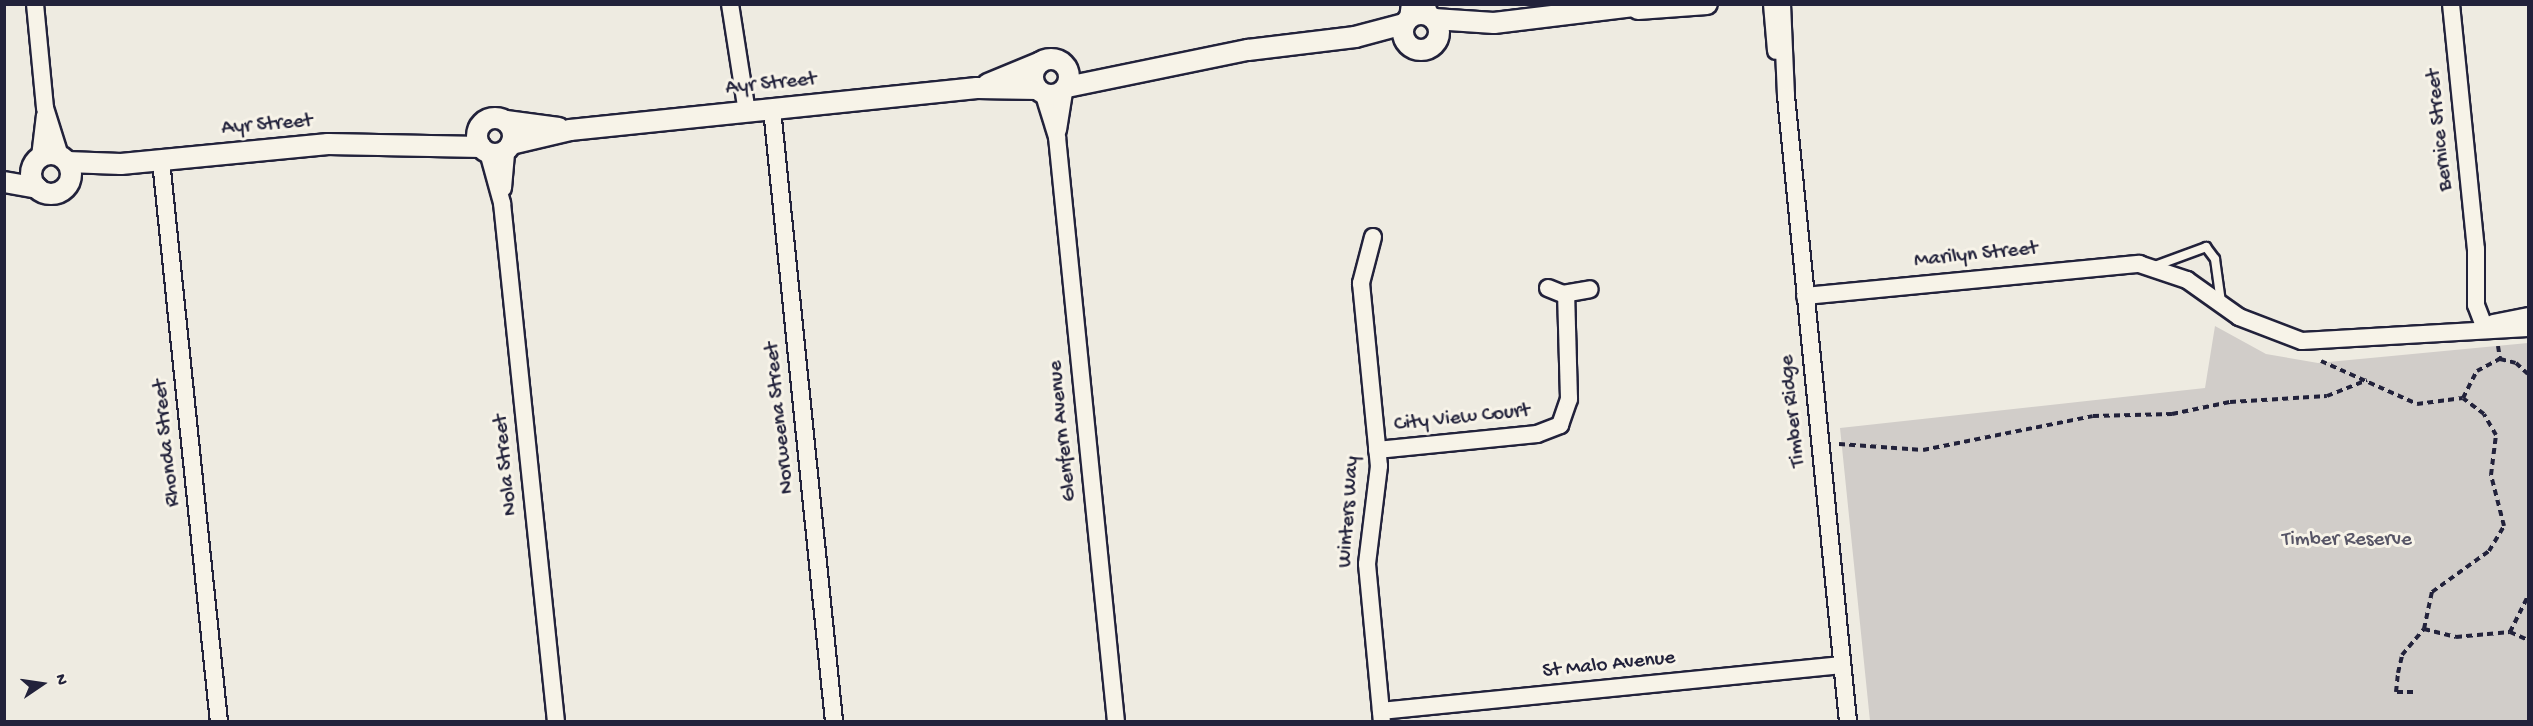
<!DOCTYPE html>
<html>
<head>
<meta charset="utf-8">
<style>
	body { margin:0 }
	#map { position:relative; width:2533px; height:726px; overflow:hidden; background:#eeebe1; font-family:"Gochi Hand",sans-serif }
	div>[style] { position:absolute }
	.green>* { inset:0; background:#d1cdc9 }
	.path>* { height:4px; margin-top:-2px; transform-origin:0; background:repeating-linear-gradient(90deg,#22223b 0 6px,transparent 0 10.5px) }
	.roads { filter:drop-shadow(2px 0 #22223b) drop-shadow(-2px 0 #22223b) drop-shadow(0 2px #22223b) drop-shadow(0 -2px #22223b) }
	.service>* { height:8px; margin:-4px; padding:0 4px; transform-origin:4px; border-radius:4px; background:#f7f3e8 }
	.minor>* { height:16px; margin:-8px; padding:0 8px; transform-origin:8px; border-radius:8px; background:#f7f3e8 }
	.tertiary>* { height:20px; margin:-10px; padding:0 10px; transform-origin:10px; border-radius:10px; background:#f7f3e8 }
	.tertiary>.ring { margin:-10px; padding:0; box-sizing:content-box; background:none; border:20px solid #f7f3e8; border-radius:50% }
	span { translate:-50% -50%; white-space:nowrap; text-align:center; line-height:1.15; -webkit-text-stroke:6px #f7f3e8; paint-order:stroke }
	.street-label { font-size:21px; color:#22223b }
	.park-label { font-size:21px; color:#575566 }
	.frame { position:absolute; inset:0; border:6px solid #22223b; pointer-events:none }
	.north { position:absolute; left:12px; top:654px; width:60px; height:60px; -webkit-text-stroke:4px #f7f3e8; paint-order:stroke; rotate:77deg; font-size:16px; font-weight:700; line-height:24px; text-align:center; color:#22223b }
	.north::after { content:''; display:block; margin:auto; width:21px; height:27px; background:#22223b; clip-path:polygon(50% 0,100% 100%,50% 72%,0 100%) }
</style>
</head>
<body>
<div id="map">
	<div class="green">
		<div style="clip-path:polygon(2215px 326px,2266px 354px,2318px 363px,2528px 343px,2528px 721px,1870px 721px,1840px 428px,2205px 388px)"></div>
	</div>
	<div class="path">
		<div style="left:2498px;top:346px;width:13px;rotate:81deg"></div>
		<div style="left:2500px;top:359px;width:16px;rotate:14deg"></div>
		<div style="left:2516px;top:363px;width:16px;rotate:43deg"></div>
		<div style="left:2321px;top:361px;width:105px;rotate:24.1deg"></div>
		<div style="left:2417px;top:404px;width:46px;rotate:-7.4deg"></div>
		<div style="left:2463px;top:398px;width:30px;rotate:-63deg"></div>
		<div style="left:2477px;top:371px;width:26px;rotate:-28deg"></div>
		<div style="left:1839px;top:444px;width:84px;rotate:4.1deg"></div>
		<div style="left:1923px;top:450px;width:173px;rotate:-11.3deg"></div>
		<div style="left:2093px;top:416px;width:79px;rotate:-1.5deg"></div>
		<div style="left:2172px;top:414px;width:59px;rotate:-11.7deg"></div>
		<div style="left:2230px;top:402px;width:97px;rotate:-3.5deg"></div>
		<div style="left:2327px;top:396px;width:43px;rotate:-21.8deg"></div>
		<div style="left:2424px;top:629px;width:33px;rotate:14deg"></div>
		<div style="left:2456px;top:637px;width:54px;rotate:-5.3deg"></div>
		<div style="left:2510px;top:632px;width:20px;rotate:24deg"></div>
		<div style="left:2510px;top:632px;width:40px;rotate:-63.4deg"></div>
		<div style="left:2413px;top:692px;width:17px;rotate:180deg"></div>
		<div style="left:2396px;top:692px;width:19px;rotate:-84deg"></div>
		<div style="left:2398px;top:673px;width:18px;rotate:-77deg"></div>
		<div style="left:2402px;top:655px;width:34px;rotate:-50deg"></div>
		<div style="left:2424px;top:629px;width:38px;rotate:-78deg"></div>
		<div style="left:2432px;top:592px;width:70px;rotate:-35.7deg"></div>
		<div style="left:2489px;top:551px;width:29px;rotate:-59deg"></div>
		<div style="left:2504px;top:526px;width:53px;rotate:-104.3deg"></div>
		<div style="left:2491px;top:475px;width:40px;rotate:-82.9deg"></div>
		<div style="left:2496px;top:435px;width:24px;rotate:-120deg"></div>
		<div style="left:2484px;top:414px;width:26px;rotate:-143deg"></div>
	</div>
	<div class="roads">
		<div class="service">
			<div style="left:2152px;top:267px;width:58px;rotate:-20.3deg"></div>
			<div style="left:2206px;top:247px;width:15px;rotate:53deg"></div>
			<div style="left:2215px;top:259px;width:43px;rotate:82.1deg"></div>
		</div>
		<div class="minor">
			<div style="left:35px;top:4px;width:104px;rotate:84.5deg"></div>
			<div style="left:45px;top:108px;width:50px;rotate:72.6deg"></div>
			<div style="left:730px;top:4px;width:109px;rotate:81.1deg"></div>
			<div style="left:1426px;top:4px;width:12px;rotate:70deg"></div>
			<div style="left:1772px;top:4px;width:47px;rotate:85.1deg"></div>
			<div style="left:1782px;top:4px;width:92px;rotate:87.5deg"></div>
			<div style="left:1786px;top:96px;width:629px;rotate:84.34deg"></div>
			<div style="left:2451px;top:4px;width:246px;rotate:84.2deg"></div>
			<div style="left:2476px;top:249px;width:56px;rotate:90deg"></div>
			<div style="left:2476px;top:305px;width:22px;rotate:69deg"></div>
			<div style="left:1408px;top:18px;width:14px;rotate:-82deg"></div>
			<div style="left:1044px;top:95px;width:44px;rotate:72.8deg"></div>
			<div style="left:1057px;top:137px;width:588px;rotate:84.24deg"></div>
			<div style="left:772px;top:109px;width:616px;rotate:84.22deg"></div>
			<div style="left:1058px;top:130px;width:39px;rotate:-81deg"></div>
			<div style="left:488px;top:152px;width:53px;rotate:74.6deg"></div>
			<div style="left:502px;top:203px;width:522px;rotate:84.06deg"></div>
			<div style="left:40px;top:157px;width:42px;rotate:-83.2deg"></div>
			<div style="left:161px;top:161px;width:564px;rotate:84.1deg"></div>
			<div style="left:503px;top:188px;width:38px;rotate:-85deg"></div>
			<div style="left:1373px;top:237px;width:48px;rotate:104.6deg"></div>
			<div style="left:1361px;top:283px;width:184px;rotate:84.4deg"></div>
			<div style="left:1379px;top:466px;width:99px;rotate:97deg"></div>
			<div style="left:1367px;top:564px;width:159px;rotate:84.6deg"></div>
			<div style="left:1548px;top:288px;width:16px;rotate:22deg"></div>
			<div style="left:1563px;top:294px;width:27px;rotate:-10deg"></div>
			<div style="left:1805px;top:296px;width:336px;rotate:-5.5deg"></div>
			<div style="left:2139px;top:264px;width:51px;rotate:18.4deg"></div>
			<div style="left:2187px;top:280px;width:64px;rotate:35.4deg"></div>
			<div style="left:2239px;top:317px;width:67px;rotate:20.9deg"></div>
			<div style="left:2302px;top:341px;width:226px;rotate:-3.3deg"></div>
			<div style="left:2493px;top:323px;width:36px;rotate:-11deg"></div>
			<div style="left:1377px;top:450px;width:161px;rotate:-5.7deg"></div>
			<div style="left:1537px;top:434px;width:25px;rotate:-21deg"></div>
			<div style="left:1560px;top:425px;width:28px;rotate:-71deg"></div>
			<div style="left:1569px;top:399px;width:105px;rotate:-91.6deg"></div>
			<div style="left:1381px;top:711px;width:463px;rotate:-5.7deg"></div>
		</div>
		<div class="tertiary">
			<div style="left:1638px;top:9px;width:69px;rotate:-4.1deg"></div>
			<div class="ring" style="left:1403px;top:14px;width:16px;height:16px"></div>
			<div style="left:1434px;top:19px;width:60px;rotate:3.8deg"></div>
			<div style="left:1494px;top:23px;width:159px;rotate:-6.9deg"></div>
			<div class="ring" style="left:1033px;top:59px;width:16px;height:16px"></div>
			<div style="left:988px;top:84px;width:57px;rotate:-22.5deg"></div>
			<div style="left:1067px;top:87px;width:185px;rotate:-11.6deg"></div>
			<div style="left:1248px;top:50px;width:108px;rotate:-6.9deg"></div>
			<div style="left:1355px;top:37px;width:51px;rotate:-14.9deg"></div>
			<div class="ring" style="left:477px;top:118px;width:16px;height:16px"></div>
			<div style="left:506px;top:121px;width:53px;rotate:7.5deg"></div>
			<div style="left:511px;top:144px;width:61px;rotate:-13.3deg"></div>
			<div style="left:570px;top:130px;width:409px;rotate:-5.9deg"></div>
			<div style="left:977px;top:88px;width:60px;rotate:1deg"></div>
			<div class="ring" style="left:31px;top:154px;width:20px;height:20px"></div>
			<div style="left:67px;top:162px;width:54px;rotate:2.1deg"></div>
			<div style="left:121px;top:164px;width:208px;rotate:-5.5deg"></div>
			<div style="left:328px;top:144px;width:153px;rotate:1.1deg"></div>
			<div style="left:4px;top:182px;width:34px;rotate:10deg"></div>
		</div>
	</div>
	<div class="street-label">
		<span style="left:771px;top:85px;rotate:-6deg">Ayr Street</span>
		<span style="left:267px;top:126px;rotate:-5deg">Ayr Street</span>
		<span style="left:2441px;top:130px;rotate:-96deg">Bernice Street</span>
		<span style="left:1976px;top:256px;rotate:-6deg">Marilyn Street</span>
		<span style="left:1794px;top:411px;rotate:-96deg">Timber Ridge</span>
		<span style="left:781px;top:418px;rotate:-96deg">Norweena Street</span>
		<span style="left:1462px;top:419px;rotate:-6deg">City View Court</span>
		<span style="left:1064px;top:431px;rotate:-96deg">Glenfern Avenue</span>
		<span style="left:168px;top:443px;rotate:-96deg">Rhonda Street</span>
		<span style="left:507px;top:465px;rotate:-96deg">Nola Street</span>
		<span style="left:1350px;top:512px;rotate:-86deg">Winters Way</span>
		<span style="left:1609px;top:666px;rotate:-6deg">St Malo Avenue</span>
	</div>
	<div class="park-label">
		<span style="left:2347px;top:541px">Timber Reserve</span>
	</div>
	<div class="frame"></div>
	<div class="north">N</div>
</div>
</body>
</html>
